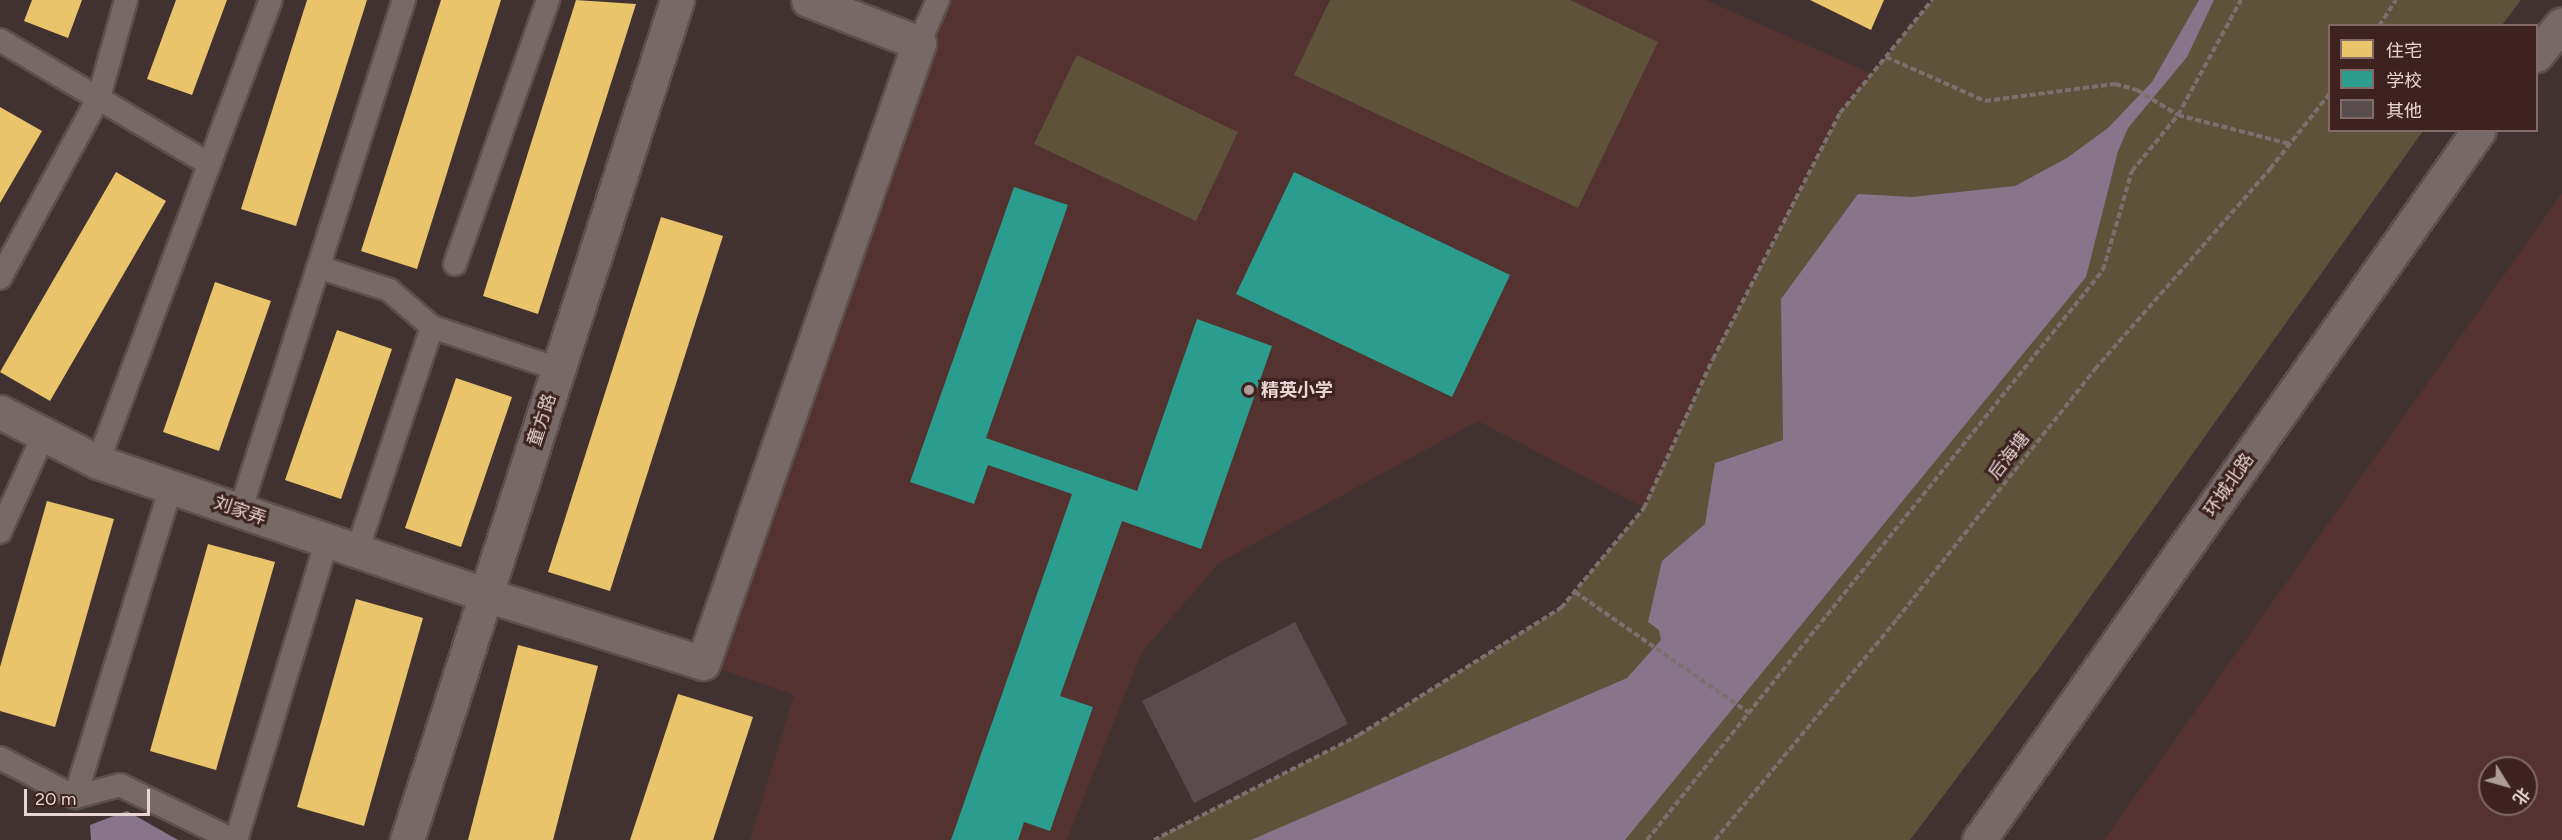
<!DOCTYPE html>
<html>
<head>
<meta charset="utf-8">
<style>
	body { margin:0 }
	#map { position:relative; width:2562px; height:840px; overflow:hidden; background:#413231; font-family:Figtree,"Noto Sans SC",sans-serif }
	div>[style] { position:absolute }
	.built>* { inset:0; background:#533230 }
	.green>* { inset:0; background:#5e523b }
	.water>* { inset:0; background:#89748b }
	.homes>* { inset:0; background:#e9c46a }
	.schools>* { inset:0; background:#2a9d8f }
	.building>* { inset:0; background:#594c4e }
	.path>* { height:4px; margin-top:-2px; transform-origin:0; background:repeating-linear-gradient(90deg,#7c706f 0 6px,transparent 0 9px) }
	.roads { filter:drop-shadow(2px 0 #5d4f4f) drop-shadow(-2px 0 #5d4f4f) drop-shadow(0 2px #5d4f4f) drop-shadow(0 -2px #5d4f4f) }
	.service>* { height:22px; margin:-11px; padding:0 11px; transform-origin:11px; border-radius:11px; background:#766968 }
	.minor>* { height:33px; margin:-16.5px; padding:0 16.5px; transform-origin:16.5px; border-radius:16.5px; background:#766968 }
	.tertiary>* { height:33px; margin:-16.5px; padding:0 16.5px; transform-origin:16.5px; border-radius:16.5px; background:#766968 }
	.dots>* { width:16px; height:16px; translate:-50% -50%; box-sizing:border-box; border:3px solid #3d2220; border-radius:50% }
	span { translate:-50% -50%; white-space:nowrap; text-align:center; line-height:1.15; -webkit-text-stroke:6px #3d2220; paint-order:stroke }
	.poi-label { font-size:18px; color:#e8d5d4; font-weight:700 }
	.left { translate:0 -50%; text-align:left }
	.street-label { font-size:18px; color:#e8d5d4 }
	.legend { position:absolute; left:2328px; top:24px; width:210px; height:108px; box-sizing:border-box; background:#3d2220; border:2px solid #816a68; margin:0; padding:8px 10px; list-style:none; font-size:18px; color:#e8d5d4 }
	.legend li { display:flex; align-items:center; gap:12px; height:30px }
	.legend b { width:30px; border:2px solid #816a68 }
	.north { position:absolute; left:2478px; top:756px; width:60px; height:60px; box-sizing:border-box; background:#3d2220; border:2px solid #816a68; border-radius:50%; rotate:127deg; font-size:16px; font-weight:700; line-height:24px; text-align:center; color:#e8d5d4 }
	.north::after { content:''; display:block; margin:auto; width:21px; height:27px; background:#ae9c9b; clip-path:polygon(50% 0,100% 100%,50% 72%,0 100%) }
	.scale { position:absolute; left:24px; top:789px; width:126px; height:27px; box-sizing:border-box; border:3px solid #e8d5d4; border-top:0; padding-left:8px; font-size:18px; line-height:21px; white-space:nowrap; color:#e8d5d4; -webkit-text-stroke:4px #3d2220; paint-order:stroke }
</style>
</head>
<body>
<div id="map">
	<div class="built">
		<div style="clip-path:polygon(938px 0,1706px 0,1872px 74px,1840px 113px,1713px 359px,1644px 508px,1478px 421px,1219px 563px,1142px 652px,1067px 840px,750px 840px,794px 695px,703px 663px)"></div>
		<div style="clip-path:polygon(evenodd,2562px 193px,2562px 840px,2104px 840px,2562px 193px,2490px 768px,2526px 768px,2526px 804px,2490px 804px,2490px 768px)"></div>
	</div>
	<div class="green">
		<div style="clip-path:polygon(1330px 0,1570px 0,1658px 42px,1578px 208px,1294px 75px)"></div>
		<div style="clip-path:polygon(1932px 0,2521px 0,2502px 25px,2330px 26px,2330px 130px,2423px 131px,2041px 666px,1910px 840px,1154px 840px,1359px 735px,1561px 608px,1644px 508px,1713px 359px,1840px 113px)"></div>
		<div style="clip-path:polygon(1077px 55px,1238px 132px,1196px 221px,1034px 144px)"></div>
	</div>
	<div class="water">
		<div style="clip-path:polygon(2199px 0,2214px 0,2187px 57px,2128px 128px,2118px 151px,2086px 277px,1625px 840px,1251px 840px,1627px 678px,1661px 640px,1659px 630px,1648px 622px,1662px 561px,1705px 524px,1715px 463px,1783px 440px,1781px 299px,1858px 194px,1912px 197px,2015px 186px,2067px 158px,2108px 128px,2152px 82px)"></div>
		<div style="clip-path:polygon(127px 811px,178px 840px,91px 840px,90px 825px)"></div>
	</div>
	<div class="homes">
		<div style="clip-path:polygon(32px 0,82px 0,68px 38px,24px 21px)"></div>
		<div style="clip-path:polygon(176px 0,227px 0,192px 95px,147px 79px)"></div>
		<div style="clip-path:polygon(307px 0,367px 0,296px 226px,241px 209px)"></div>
		<div style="clip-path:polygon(441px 0,501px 0,417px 269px,361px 251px)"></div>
		<div style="clip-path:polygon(576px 0,636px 4px,538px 314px,483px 296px)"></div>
		<div style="clip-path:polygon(1810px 0,1884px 0,1871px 30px)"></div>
		<div style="clip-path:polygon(0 107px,42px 131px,0 203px)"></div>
		<div style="clip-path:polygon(116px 172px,166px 201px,50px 401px,0 372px)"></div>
		<div style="clip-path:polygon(661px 217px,723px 236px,610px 591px,548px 572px)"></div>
		<div style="clip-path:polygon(215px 282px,271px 301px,219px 451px,163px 432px)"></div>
		<div style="clip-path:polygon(337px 330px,392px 349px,341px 499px,285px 480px)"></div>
		<div style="clip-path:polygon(456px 378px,512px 397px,461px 547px,405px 528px)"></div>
		<div style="clip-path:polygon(47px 501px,114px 519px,55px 727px,0 711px,0 667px)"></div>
		<div style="clip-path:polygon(208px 544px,275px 562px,216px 770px,150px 751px)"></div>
		<div style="clip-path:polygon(356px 599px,423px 618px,364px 826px,297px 807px)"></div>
		<div style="clip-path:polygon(518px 645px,598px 666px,553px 840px,468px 840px)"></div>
		<div style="clip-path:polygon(678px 694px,753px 717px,713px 840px,630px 840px)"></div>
	</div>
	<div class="schools">
		<div style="clip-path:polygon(1294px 172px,1510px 275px,1452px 397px,1236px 294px)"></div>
		<div style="clip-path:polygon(1014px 187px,1068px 205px,986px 438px,1137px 491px,1197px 319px,1272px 346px,1201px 549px,1122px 521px,1060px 696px,1093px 707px,1050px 831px,1024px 822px,1018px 840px,951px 840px,1072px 494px,988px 465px,974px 504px,910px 482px)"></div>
	</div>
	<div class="building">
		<div style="clip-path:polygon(1295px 622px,1348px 724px,1194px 803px,1142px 701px)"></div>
	</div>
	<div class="path">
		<div style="left:2379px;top:26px;width:31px;rotate:-57deg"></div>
		<div style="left:1886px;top:57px;width:108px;rotate:24deg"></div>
		<div style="left:1985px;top:101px;width:131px;rotate:-7.5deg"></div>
		<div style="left:2115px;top:84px;width:23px;rotate:15deg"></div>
		<div style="left:2137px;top:90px;width:48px;rotate:31.4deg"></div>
		<div style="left:2178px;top:115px;width:116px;rotate:14.5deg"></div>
		<div style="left:1575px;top:592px;width:212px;rotate:34.8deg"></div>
		<div style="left:1154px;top:840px;width:230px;rotate:-27.1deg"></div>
		<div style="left:1359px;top:735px;width:239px;rotate:-32.2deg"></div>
		<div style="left:1561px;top:608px;width:130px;rotate:-50.3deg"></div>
		<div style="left:1644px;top:508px;width:164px;rotate:-65.2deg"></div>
		<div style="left:1713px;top:359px;width:277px;rotate:-62.7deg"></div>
		<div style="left:1840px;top:113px;width:146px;rotate:-50.8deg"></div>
		<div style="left:1647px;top:840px;width:730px;rotate:-51.34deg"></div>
		<div style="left:2103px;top:270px;width:103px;rotate:-73.7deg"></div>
		<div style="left:2132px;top:171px;width:72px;rotate:-50.6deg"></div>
		<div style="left:2178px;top:115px;width:131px;rotate:-61.3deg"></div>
		<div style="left:1715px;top:840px;width:286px;rotate:-50.5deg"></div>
		<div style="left:1897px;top:619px;width:319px;rotate:-51.6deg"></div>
		<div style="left:2095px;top:369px;width:266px;rotate:-48.8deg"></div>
		<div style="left:2270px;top:169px;width:97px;rotate:-51.7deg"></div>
	</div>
	<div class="roads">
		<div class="service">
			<div style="left:0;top:40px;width:243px;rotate:30.7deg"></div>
			<div style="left:919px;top:43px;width:47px;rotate:-66.2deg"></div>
			<div style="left:455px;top:264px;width:280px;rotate:-70.6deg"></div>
			<div style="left:318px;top:267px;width:75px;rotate:17.9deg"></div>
			<div style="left:389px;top:290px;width:57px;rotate:40.7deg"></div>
			<div style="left:432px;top:327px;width:236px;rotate:108.5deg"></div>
			<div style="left:0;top:278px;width:206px;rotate:-61.3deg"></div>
			<div style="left:99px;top:97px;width:101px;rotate:-74.4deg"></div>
			<div style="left:432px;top:327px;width:133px;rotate:18.4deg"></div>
			<div style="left:98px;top:462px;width:493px;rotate:-69.5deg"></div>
			<div style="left:240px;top:511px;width:537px;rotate:-72.21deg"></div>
			<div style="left:0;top:532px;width:107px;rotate:-65.8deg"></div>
			<div style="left:0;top:758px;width:85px;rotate:27.5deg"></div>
			<div style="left:75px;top:797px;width:47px;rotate:-14.9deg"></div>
			<div style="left:120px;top:785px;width:126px;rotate:26deg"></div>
			<div style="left:75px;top:797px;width:325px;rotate:-72.8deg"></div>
			<div style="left:236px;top:840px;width:313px;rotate:-73.1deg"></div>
		</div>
		<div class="minor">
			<div style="left:0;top:412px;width:110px;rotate:27deg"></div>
			<div style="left:98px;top:462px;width:410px;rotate:18.9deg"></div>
			<div style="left:486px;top:595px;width:227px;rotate:17.4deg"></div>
			<div style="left:703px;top:663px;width:657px;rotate:-70.79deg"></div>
			<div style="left:919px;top:43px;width:119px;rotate:-158.8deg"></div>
			<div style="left:407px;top:840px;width:882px;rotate:-72.18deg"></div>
		</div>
		<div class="tertiary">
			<div style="left:2536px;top:55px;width:40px;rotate:-50deg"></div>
			<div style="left:1979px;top:840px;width:868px;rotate:-54.85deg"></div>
		</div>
	</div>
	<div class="dots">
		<div style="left:1249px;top:390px;background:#ae9c9b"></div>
	</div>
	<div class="poi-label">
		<span class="left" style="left:1261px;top:390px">精英小学</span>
	</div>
	<div class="street-label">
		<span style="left:542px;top:420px;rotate:-72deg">童方路</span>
		<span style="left:2009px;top:456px;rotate:-52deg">后海塘</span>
		<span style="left:2229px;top:485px;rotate:-55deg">环城北路</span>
		<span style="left:240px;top:511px;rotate:19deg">刘家弄</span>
	</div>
	<ul class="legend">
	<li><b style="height:16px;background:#e9c46a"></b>住宅</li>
	<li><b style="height:16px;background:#2a9d8f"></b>学校</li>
	<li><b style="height:16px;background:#594c4e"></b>其他</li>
	</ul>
	<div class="north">北</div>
	<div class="scale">20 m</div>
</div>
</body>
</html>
